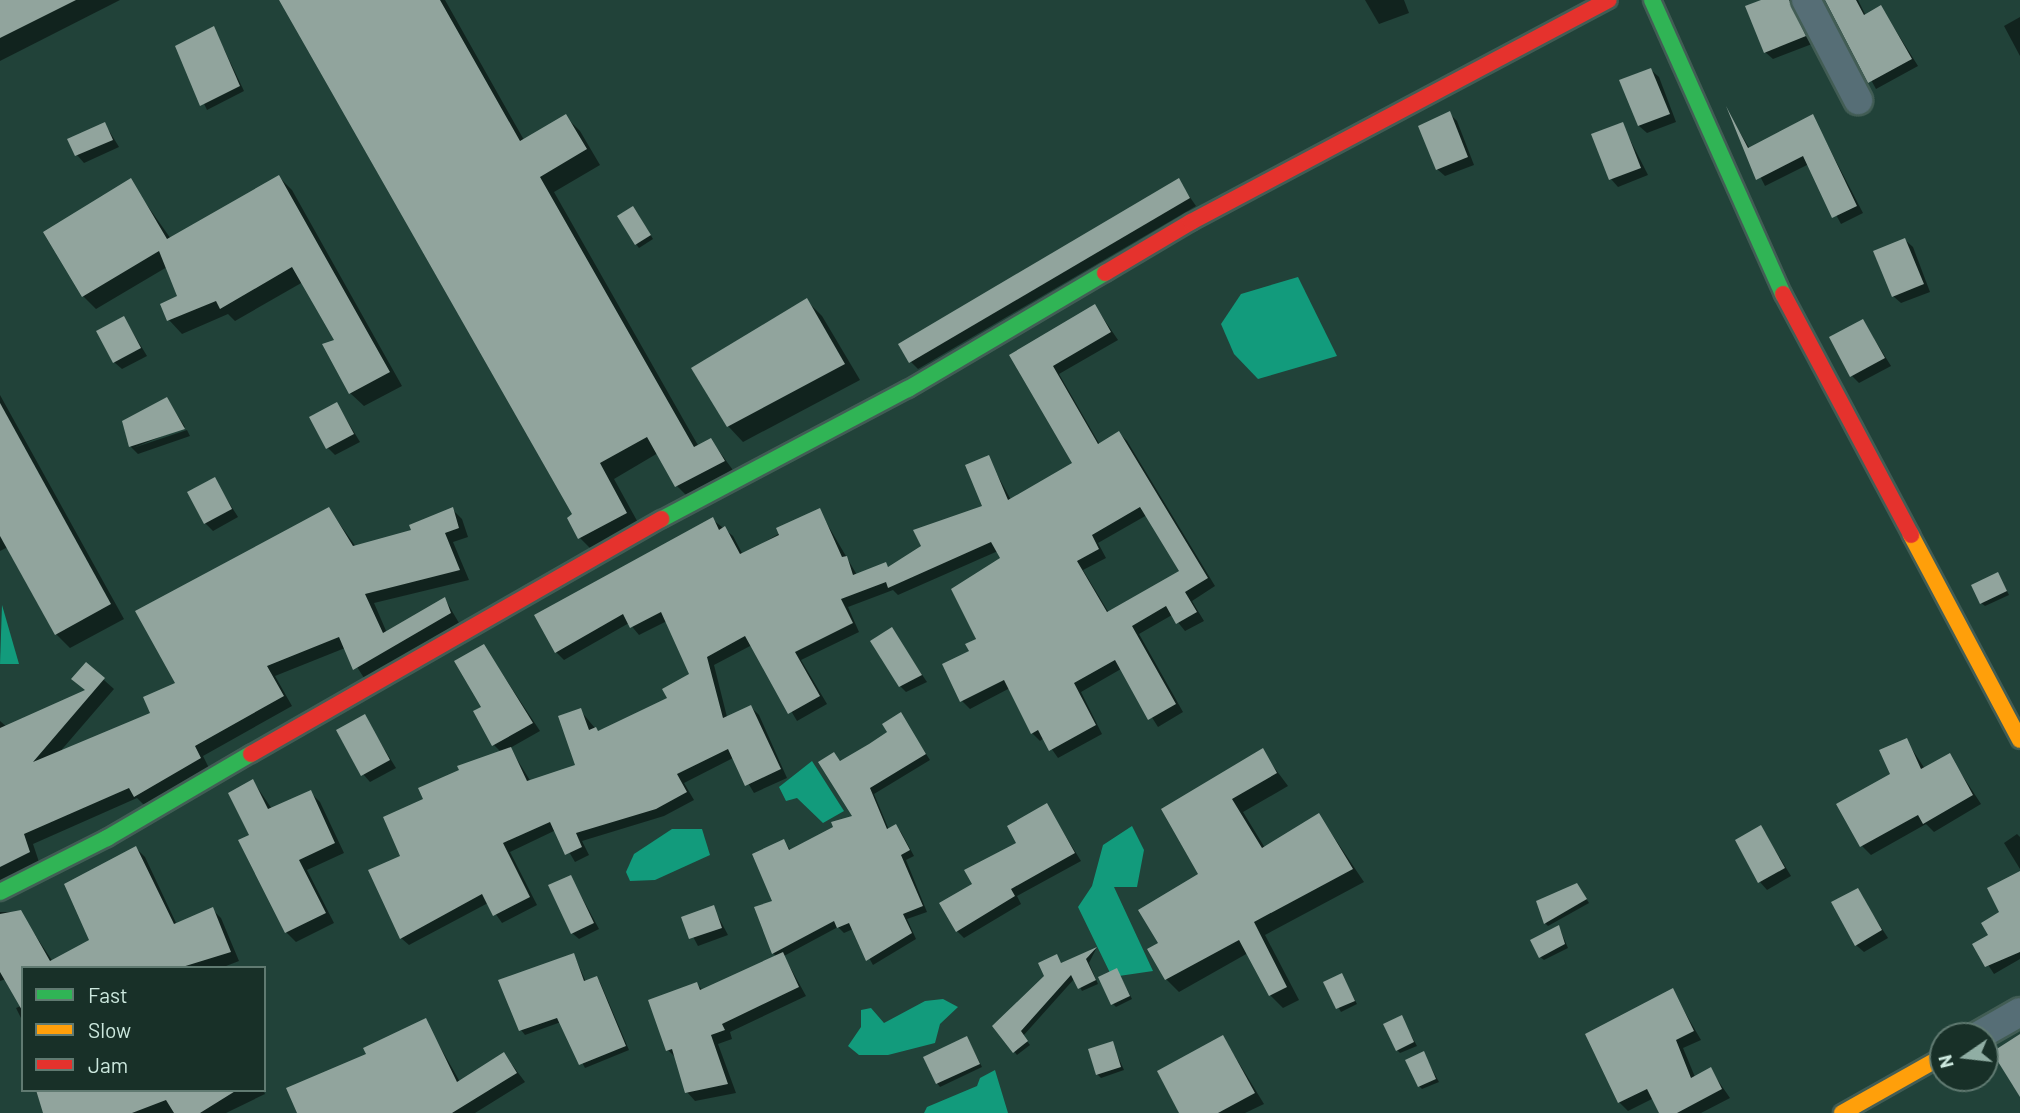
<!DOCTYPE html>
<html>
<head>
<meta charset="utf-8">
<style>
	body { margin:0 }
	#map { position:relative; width:2020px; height:1113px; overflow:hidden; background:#214239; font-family:Barlow,sans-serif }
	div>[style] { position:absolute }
	.water>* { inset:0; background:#129b7c }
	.shadow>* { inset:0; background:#0007 }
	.building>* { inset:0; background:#91a49d }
	.roads { filter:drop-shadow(2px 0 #425d55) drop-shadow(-2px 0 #425d55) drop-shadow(0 2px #425d55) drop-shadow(0 -2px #425d55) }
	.street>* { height:28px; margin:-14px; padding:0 14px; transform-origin:14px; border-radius:14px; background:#566e76 }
	.fast>* { height:16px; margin:-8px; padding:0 8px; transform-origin:8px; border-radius:8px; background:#30b455 }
	.slow>* { height:16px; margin:-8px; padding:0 8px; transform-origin:8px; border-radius:8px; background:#ff9f0a }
	.jam>* { height:16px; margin:-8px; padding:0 8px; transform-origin:8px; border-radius:8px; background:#e5322d }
	span { translate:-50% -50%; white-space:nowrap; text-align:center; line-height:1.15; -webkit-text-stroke:7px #183028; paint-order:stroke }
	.legend { position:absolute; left:21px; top:966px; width:245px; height:126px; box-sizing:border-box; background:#183028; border:2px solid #607a71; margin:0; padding:9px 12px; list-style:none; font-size:21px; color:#cce8de }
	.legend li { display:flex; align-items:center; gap:14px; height:35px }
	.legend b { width:35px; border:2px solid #607a71 }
	.north { position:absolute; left:1929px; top:1022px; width:70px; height:70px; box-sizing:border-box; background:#183028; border:2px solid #607a71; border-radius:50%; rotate:256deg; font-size:19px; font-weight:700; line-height:28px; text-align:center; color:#cce8de }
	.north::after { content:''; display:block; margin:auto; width:24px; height:32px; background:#90aea4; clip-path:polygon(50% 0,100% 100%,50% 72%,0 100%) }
</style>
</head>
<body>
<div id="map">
	<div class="water">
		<div style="clip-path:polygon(1298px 277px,1337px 356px,1258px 379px,1234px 354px,1221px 324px,1241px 294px)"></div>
		<div style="clip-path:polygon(2px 605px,19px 664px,0 664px)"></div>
		<div style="clip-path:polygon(812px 761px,844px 811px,823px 823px,797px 798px,786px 801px,779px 787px)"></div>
		<div style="clip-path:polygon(1132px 826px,1144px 850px,1137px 887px,1114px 887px,1153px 971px,1112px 977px,1078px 907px,1092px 886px,1103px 845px)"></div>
		<div style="clip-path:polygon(672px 829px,702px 829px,710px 855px,655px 880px,630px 881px,626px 872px,634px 854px)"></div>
		<div style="clip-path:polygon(943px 999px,958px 1007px,940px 1024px,935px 1043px,888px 1055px,859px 1055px,848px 1046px,861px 1027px,861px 1010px,871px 1008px,884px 1023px,925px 1001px)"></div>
		<div style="clip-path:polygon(995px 1070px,1008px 1113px,924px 1113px,927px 1107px,977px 1086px,980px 1078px)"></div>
	</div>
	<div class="shadow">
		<div style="clip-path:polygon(0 0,120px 0,0 61px)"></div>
		<div style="clip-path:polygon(281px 0,445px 0,524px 140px,565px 116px,580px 131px,600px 165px,554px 192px,699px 447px,711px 440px,738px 477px,692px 501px,677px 486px,658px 453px,614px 479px,641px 528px,595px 553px,580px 538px,575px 515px)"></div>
		<div style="clip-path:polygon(1365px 0,1404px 0,1409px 13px,1379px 24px)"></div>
		<div style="clip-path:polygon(1766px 0,1801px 0,1796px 8px,1812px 44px,1773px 59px,1765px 52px)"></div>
		<div style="clip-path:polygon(1827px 0,1858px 0,1866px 16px,1881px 7px,1918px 66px,1876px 89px)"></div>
		<div style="clip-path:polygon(2020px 17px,2020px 56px,2004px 26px)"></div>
		<div style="clip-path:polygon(214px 28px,244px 91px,207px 110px,177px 47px)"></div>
		<div style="clip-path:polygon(1651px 70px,1659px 77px,1676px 122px,1647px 133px,1639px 126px)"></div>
		<div style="clip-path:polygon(1449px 113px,1457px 121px,1474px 165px,1445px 176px,1437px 169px)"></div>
		<div style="clip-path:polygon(1729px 115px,1750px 149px,1813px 117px,1863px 213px,1841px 224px,1809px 164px,1765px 186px)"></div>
		<div style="clip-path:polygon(105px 124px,119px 147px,84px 163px,77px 155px)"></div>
		<div style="clip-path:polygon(1622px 124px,1648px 175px,1618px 187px,1611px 179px,1593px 135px)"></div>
		<div style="clip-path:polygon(279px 177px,292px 190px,402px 386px,364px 406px,350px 393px,337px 341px,303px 282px,235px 321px,228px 314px,182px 334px,169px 320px,180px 297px,167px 267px,96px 309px,83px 296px,130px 181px,171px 239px)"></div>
		<div style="clip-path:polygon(1178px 180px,1196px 206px,918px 369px,911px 362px)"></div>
		<div style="clip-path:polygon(636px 211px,653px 239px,639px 248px,636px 244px)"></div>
		<div style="clip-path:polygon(1905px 240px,1913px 247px,1930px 292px,1901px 303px,1893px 296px)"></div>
		<div style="clip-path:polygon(806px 300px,822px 316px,860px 380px,743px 442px,728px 426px)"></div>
		<div style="clip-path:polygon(evenodd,1095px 306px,1118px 340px,1059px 374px,1100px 445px,1119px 433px,1127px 441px,1215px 586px,1192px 601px,1204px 621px,1185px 631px,1172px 615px,1139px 634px,1183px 712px,1158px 727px,1121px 669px,1081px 692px,1102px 734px,1058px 758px,1044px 738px,1040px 741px,1032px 733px,1010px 688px,970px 709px,962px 701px,971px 652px,1002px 559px,998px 551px,898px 595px,893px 590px,848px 607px,859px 632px,801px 660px,827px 704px,797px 721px,752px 645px,714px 665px,727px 717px,751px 707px,759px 715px,787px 778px,754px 793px,733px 758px,684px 783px,694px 800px,664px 816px,582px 841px,589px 855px,575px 862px,556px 830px,510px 852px,537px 905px,502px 923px,488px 903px,409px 945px,401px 938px,402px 857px,426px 800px,501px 752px,494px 745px,483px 707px,484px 646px,540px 731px,510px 748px,531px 782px,577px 766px,580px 710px,599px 733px,670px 699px,691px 675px,667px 621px,639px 635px,629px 623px,564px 660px,556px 652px,712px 519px,733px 536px,743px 555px,819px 510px,857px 575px,885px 564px,890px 568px,984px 507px,988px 458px,1011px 500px,1074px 464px,1012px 355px,1095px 306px,1147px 515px,1181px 572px,1109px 613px,1083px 570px,1106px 558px,1098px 543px,1147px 515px)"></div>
		<div style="clip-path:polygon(124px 318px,147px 356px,122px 369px,114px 362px)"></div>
		<div style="clip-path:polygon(1863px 321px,1891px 366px,1859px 383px,1852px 376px)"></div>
		<div style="clip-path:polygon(0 395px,124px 619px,70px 648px,56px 634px,8px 547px,0 551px)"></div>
		<div style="clip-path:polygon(167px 399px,185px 427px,133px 448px,187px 430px,190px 436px,138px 454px,131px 447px,124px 422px)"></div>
		<div style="clip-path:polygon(337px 404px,360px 442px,335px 455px,328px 448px)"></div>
		<div style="clip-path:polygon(214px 479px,238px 517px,213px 531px,205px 523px)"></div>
		<div style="clip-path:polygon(329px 509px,356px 547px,414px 531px,452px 509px,462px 519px,468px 537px,453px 542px,469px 580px,374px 603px,387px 633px,445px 599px,459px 623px,364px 678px,345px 648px,275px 676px,292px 706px,203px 756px,209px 768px,145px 806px,137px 798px,33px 844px,39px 862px,0 882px,0 721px,7px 727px,87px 691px,86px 664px,114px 689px,58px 754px,152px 714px)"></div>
		<div style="clip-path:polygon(1998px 574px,2009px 595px,1985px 606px,1981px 603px)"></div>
		<div style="clip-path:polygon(891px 629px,927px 682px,906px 692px,900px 686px)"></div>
		<div style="clip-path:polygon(900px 714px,930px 760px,874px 794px,889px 830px,895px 826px,901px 832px,914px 856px,906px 860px,927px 912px,907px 919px,916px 939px,873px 965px,853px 929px,844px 933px,838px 927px,784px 956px,806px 996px,730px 1032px,732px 1039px,718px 1044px,736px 1093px,695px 1101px,687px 1092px,677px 1059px,668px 1050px,697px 984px,703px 991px,777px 957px,773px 953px,774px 902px,784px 841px,791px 851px,855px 817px,834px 754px,841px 762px,889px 732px)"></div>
		<div style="clip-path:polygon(364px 716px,396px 768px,370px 782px,363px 774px)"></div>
		<div style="clip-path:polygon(1906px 740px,1925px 769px,1949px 755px,1981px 804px,1934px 832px,1926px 824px,1871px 855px,1862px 846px)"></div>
		<div style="clip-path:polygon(1262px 751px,1288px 786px,1243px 812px,1265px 848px,1319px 815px,1364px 882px,1265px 935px,1299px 1000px,1283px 1008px,1270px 995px,1248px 953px,1179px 992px,1166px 979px,1160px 943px,1200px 875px,1163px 809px)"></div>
		<div style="clip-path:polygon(253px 781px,272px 809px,310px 792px,320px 802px,344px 853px,307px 870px,334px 923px,296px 942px,286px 932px,251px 835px)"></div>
		<div style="clip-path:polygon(1047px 806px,1081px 861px,1017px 896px,1021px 904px,964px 938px,957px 931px)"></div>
		<div style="clip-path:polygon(1761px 827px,1791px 876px,1767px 890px,1760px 882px)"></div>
		<div style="clip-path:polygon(2017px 834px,2020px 837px,2020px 869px,2004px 843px)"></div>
		<div style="clip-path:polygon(136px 848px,145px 857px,177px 925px,212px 909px,221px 918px,239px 961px,221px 968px,23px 968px,23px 1022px,16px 1008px,21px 1006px,6px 979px,0 981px,0 912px,20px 912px,53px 962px,92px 941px)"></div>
		<div style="clip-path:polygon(2020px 873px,2020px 959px,1994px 974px,1975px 945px,1990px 936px)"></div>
		<div style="clip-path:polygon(571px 877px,599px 929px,579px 939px,572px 933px)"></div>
		<div style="clip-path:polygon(1580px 889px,1589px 903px,1548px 926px,1545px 923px)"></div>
		<div style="clip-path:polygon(1857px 890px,1888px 938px,1864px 952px,1856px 945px)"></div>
		<div style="clip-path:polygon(713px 907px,728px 935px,698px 946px,683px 918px)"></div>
		<div style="clip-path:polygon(1559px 927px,1568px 948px,1544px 960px,1540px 957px)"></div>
		<div style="clip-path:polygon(1096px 949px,1089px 963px,1098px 984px,1082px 991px,1075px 978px,1023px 1036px,1030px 1045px,1017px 1055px,994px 1027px,1046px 976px,1057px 956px,1062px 965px)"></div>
		<div style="clip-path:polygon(574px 955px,586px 982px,596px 978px,600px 982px,629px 1050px,585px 1068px,561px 1022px,525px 1035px,521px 1030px,501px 981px)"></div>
		<div style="clip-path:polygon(1117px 970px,1132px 999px,1116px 1007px,1113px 1004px)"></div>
		<div style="clip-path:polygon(1341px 975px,1357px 1004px,1341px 1012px,1325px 983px)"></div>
		<div style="clip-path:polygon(1672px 990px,1701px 1040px,1683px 1048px,1695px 1077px,1710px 1069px,1730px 1098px,1701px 1113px,1661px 1113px,1654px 1098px,1628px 1111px,1619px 1102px)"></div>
		<div style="clip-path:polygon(1401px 1017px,1417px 1046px,1400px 1053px,1397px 1050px)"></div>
		<div style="clip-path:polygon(425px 1020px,460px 1082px,504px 1054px,525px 1082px,475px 1113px,299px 1113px,369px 1055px)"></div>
		<div style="clip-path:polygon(1223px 1037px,1264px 1104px,1245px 1113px,1181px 1113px)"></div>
		<div style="clip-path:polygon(967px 1038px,982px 1067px,940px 1087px,937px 1083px)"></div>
		<div style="clip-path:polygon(1112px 1043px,1124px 1070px,1101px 1078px,1097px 1074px)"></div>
		<div style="clip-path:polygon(1423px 1053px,1439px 1082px,1422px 1089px,1419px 1086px)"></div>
		<div style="clip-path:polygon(38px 1090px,263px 1090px,265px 1094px,226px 1113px,45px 1113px)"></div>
	</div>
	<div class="building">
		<div style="clip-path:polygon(0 0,76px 0,0 38px)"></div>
		<div style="clip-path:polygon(279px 0,440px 0,520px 141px,566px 114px,587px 149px,540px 177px,694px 447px,711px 438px,725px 461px,675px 487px,647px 437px,600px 463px,627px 513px,578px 539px,567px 518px,572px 514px)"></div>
		<div style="clip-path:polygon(1761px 0,1789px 0,1806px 36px,1764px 53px,1745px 6px)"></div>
		<div style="clip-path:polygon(1825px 0,1856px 0,1864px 15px,1881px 5px,1912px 59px,1868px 83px)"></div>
		<div style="clip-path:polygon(214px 26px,240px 86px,200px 106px,175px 46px)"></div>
		<div style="clip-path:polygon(1651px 68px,1670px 114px,1638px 126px,1619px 80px)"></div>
		<div style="clip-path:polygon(1726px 106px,1748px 148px,1813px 114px,1857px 206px,1832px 218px,1803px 156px,1756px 180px)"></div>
		<div style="clip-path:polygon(1450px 111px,1468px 157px,1436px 170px,1418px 126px)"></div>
		<div style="clip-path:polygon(105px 122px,113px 140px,75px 156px,67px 139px)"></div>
		<div style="clip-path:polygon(1623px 122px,1641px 168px,1609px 180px,1591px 134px)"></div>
		<div style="clip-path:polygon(279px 175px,390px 372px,349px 394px,322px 344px,334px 340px,292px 267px,220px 309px,216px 301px,167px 321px,160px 304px,177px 296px,159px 251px,82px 297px,43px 232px,131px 178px,167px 239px)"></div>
		<div style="clip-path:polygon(1179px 178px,1190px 198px,909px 363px,898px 344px)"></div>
		<div style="clip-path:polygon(633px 206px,651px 235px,635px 245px,617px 216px)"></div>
		<div style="clip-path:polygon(1905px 238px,1924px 284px,1892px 297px,1873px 251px)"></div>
		<div style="clip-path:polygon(807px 298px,845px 364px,727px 427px,691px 368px)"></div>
		<div style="clip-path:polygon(evenodd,1095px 304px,1111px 332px,1053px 366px,1098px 444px,1119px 431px,1208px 578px,1185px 592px,1197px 612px,1176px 624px,1166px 606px,1132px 626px,1176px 704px,1148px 720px,1115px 660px,1074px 683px,1096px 725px,1049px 751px,1038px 730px,1031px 734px,1004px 680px,960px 702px,942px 664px,969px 651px,965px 644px,976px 639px,951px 589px,1000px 558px,991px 542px,888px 588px,886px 582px,841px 599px,853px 623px,795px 652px,820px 696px,788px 714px,745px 636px,707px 657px,723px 718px,751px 705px,781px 769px,745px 786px,728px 749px,677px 774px,687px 792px,656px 809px,576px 833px,582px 847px,565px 855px,550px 822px,503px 843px,530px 897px,493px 916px,482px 894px,400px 939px,368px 870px,400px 856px,383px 817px,423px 799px,418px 788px,459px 770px,457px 766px,511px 747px,527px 781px,575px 765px,558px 716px,581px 708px,589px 730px,596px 727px,598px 731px,667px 698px,662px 689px,689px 674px,661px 612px,630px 628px,623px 614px,555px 653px,534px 615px,713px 517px,719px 530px,725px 526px,740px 554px,779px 535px,776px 528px,820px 508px,842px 557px,847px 556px,853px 575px,886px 562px,888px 567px,921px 546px,913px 530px,982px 506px,965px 465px,989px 455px,1008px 500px,1072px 463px,1009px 355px,1095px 304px,1140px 507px,1179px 571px,1107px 612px,1077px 561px,1099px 549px,1092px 535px,1140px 507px)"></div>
		<div style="clip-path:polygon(124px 316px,141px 348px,113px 363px,96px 331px)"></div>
		<div style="clip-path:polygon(1863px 319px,1885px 358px,1850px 377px,1829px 337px)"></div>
		<div style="clip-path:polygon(167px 397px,185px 429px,129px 447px,122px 421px)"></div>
		<div style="clip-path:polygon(337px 402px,354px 434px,326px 449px,309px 417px)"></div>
		<div style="clip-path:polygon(0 403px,111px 604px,55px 635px,0 536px)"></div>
		<div style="clip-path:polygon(215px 477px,232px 509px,204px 524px,187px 492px)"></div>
		<div style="clip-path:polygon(329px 507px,353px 546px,411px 530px,409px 525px,453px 507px,459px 528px,445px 533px,460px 570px,365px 594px,383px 633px,445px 597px,451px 613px,353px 670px,339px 637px,267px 666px,284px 696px,195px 746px,201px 758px,134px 797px,129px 788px,24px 834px,30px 852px,0 867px,0 728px,85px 690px,71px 679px,86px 662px,105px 678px,33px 762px,150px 713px,143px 697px,175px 683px,135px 611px)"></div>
		<div style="clip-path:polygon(1998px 572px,2007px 591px,1980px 604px,1971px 585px)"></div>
		<div style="clip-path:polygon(892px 627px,922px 675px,899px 687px,870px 641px)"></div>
		<div style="clip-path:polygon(484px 644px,533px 723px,492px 746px,473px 711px,481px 707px,454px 661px)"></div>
		<div style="clip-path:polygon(901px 712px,926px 754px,870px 788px,887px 829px,896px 824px,910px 850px,901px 855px,923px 906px,903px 914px,912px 933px,866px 961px,849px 923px,837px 928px,834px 921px,772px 954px,754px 907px,772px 901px,752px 854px,784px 839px,789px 850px,833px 827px,831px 822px,852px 816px,818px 762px,834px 752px,840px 761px,869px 744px,887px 732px,882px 724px)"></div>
		<div style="clip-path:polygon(365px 714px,390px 760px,361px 776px,336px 730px)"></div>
		<div style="clip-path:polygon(1907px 738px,1921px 769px,1950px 753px,1973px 795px,1923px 824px,1918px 815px,1860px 847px,1836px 804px,1890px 774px,1879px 750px)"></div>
		<div style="clip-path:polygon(1263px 748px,1277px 773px,1232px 799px,1262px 848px,1319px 813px,1353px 869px,1254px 922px,1287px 987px,1269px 996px,1239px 940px,1165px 980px,1147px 949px,1158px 943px,1138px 910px,1198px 874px,1161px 809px)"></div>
		<div style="clip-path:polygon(253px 779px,268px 809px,311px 790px,335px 843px,299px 860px,326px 913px,285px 933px,238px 840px,249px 835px,228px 793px)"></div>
		<div style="clip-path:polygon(1047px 803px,1075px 853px,1011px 889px,1015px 896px,956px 932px,939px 903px,972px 884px,964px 870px,1016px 843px,1007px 826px)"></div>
		<div style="clip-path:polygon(1761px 825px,1785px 868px,1758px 883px,1735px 840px)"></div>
		<div style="clip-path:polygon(136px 846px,174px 924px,213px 907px,231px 952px,179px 968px,23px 968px,23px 1012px,0 972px,0 914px,21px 910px,50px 961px,89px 940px,64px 884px)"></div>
		<div style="clip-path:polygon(2020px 871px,2020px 952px,1985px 967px,1972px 944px,1988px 935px,1981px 923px,1999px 912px,1987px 888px)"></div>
		<div style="clip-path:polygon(571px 875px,594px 923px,571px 934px,548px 885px)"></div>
		<div style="clip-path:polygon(1577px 883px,1587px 899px,1544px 924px,1536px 901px)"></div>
		<div style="clip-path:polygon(1858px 888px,1882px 930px,1855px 946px,1831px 902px)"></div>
		<div style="clip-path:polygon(714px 905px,722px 928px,689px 939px,681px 917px)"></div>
		<div style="clip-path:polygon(1559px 925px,1565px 944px,1539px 958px,1530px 940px)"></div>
		<div style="clip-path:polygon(1097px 947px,1086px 959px,1096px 980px,1078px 989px,1071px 975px,1021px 1031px,1028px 1041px,1013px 1053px,992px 1026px,1044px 976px,1038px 963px,1057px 954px,1061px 963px)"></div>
		<div style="clip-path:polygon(783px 952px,799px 987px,722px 1024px,725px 1030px,711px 1035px,728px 1084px,685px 1093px,672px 1049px,666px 1051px,648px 1000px,697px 982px,700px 990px)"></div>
		<div style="clip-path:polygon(574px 953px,584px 981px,597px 976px,626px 1046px,579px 1065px,557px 1018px,519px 1031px,498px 980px)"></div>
		<div style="clip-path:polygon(1117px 968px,1130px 996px,1111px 1005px,1098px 977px)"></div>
		<div style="clip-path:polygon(1342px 973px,1355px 1001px,1336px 1009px,1323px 982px)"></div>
		<div style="clip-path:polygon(1673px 988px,1694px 1031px,1676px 1040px,1691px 1078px,1711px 1067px,1722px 1089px,1677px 1113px,1659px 1113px,1647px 1089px,1618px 1103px,1585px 1034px)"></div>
		<div style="clip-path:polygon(1402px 1015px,1414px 1042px,1396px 1051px,1383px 1024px)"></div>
		<div style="clip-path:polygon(426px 1018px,457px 1082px,504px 1052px,517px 1073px,452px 1113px,297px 1113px,286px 1088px,366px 1054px,363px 1048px)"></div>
		<div style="clip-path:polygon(2020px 1034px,2020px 1097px,1992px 1052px)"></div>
		<div style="clip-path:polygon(1223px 1035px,1255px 1093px,1218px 1113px,1179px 1113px,1157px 1071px)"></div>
		<div style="clip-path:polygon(967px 1036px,980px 1064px,936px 1084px,923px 1057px)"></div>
		<div style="clip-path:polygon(1113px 1041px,1121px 1067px,1096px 1075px,1088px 1049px)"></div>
		<div style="clip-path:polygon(1424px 1051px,1436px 1079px,1418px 1087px,1405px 1060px)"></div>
		<div style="clip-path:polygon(36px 1090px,237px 1090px,200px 1113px,174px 1113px,166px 1100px,132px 1113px,43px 1113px)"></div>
	</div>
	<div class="roads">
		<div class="street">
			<div style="left:1806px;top:0;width:113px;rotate:62.5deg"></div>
			<div style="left:1978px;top:1036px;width:48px;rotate:-29.7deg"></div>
		</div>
		<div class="fast">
			<div style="left:1652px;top:0;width:322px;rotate:66deg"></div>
			<div style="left:662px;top:519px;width:278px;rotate:-27.9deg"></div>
			<div style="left:908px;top:389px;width:229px;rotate:-30.5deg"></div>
			<div style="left:0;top:892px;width:120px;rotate:-26.8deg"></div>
			<div style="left:107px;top:838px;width:167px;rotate:-30.3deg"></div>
		</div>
		<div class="slow">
			<div style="left:1911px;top:535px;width:232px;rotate:62deg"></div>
			<div style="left:1842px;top:1113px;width:116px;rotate:-29.4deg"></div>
		</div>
		<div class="jam">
			<div style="left:1105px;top:273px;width:100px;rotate:-30.7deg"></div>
			<div style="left:1191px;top:222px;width:473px;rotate:-28deg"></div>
			<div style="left:1783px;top:294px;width:273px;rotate:62deg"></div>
			<div style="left:251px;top:754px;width:473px;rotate:-29.8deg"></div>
		</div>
	</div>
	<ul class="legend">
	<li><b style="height:9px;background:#30b455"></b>Fast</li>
	<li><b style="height:9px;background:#ff9f0a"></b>Slow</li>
	<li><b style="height:9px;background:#e5322d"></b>Jam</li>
	</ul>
	<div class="north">N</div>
</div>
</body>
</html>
